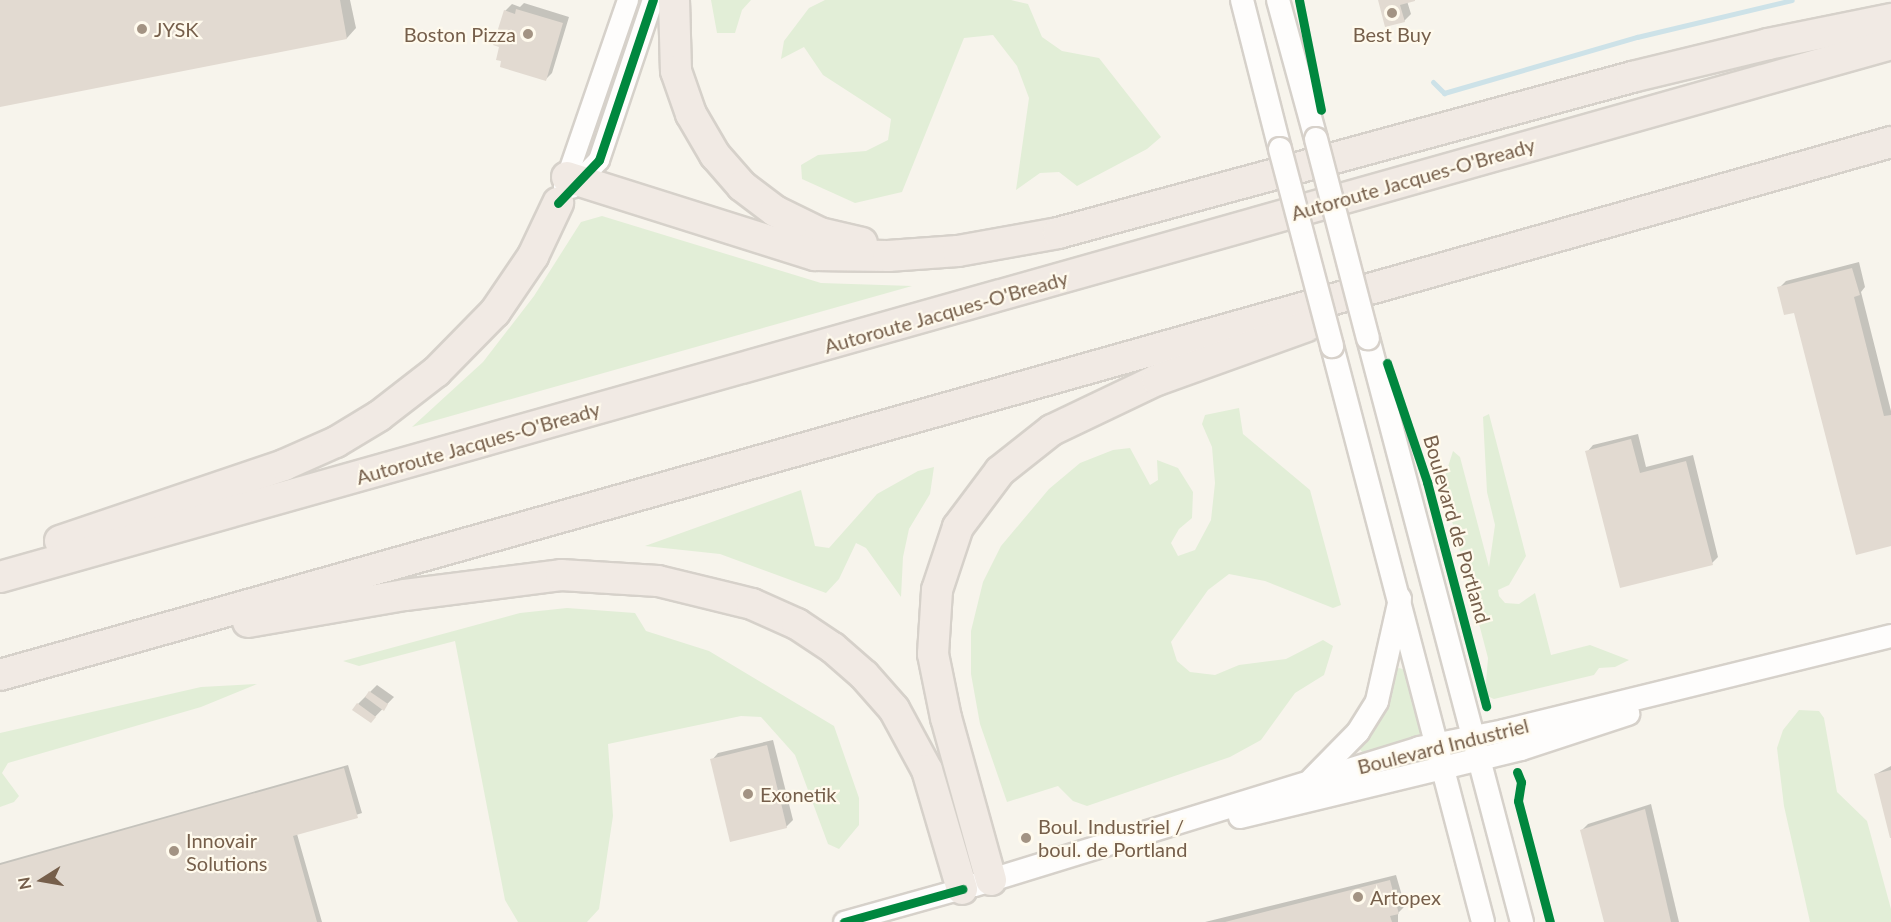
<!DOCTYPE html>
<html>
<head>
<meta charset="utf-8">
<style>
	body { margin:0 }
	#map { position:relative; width:1891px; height:922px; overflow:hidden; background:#f7f4ec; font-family:Lato,sans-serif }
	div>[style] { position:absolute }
	.green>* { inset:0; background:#e2eed7 }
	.shadow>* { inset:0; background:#0003 }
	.stream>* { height:5px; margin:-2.5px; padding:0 2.5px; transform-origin:2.5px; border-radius:2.5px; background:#cde2e8 }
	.building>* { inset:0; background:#e2dad1 }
	.roads { filter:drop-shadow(2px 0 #d6d1ca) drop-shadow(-2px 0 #d6d1ca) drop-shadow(0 2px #d6d1ca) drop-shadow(0 -2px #d6d1ca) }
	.tertiary>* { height:20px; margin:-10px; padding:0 10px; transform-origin:10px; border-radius:10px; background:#fefdfc }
	.secondary>* { height:22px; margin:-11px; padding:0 11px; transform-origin:11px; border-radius:11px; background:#fefdfc }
	.motorway>* { height:30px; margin:-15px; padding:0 15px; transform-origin:15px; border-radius:15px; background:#f1eae4 }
	.bridges { filter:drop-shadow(2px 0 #d7d1ca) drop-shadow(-2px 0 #d7d1ca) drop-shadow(0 2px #d7d1ca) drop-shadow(0 -2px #d7d1ca) }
	.secondary-bridge>* { height:22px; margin:-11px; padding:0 11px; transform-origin:11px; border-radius:11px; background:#fefdfc }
	.cycleway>* { height:9px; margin:-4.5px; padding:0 4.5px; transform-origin:4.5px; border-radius:4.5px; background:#00873e }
	.dots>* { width:16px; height:16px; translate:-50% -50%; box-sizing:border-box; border:3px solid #fffaed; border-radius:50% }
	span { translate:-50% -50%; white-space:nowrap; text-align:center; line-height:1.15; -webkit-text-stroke:4.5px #fffaed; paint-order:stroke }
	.poi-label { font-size:20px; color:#765f4b }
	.left { translate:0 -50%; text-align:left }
	.right { translate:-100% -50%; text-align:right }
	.street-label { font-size:20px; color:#765f4b }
	.north { position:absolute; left:12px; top:850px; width:60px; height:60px; -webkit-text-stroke:4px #fffaed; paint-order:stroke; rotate:259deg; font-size:16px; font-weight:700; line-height:24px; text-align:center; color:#765f4b }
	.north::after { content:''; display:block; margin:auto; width:21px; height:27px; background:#765f4b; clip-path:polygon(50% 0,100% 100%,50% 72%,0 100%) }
</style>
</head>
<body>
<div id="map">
	<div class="green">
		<div style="clip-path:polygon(711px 0,751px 0,742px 10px,735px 33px,717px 33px)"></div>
		<div style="clip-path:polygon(825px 0,1011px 0,1028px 4px,1042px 37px,1062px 51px,1099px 58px,1161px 137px,1147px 149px,1077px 186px,1059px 172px,1040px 173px,1016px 190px,1029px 98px,1017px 66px,993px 35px,964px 38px,902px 192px,855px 203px,802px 179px,801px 165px,818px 155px,866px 151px,888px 140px,891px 119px,823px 75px,804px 47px,781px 59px,784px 41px,809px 8px)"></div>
		<div style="clip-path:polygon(602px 216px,821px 283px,912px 286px,412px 427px,483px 362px,534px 296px,581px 222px)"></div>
		<div style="clip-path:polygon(1239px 408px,1243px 434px,1310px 490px,1341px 605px,1333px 608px,1265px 581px,1229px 574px,1208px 590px,1171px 642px,1177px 661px,1190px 672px,1215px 675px,1239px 665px,1286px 659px,1323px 640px,1333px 646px,1324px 675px,1295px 693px,1261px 740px,1230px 757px,1087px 806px,1073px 801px,1058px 786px,1007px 802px,980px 724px,971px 674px,971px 631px,983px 582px,1001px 546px,1049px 489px,1080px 463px,1113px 450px,1130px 448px,1150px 485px,1158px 480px,1157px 460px,1178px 468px,1193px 492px,1192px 518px,1179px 529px,1171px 543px,1178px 556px,1195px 550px,1211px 520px,1215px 483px,1212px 447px,1202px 424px,1205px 415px)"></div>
		<div style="clip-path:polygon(1489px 414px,1526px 556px,1509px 585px,1498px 590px,1499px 596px,1505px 603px,1519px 604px,1535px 593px,1551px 655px,1590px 645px,1629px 660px,1615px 667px,1599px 668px,1594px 675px,1494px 699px,1485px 695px,1488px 658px,1447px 502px,1445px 476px,1453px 451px,1460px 457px,1489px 567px,1495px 525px,1487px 492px,1483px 417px)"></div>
		<div style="clip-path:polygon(934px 467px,930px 494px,909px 529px,903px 557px,901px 597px,866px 548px,856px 543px,839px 579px,826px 593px,720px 554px,645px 546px,801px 490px,815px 546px,829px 548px,877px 494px,918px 471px)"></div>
		<div style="clip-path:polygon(567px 608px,635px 613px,646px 631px,709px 651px,834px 726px,859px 798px,859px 825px,839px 849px,828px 844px,795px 755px,761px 717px,741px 716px,608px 744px,613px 816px,599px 909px,587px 922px,518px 922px,505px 900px,455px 641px,359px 666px,343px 661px,520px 613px)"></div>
		<div style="clip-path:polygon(1399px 668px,1406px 670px,1422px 734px,1363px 753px,1358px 747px,1394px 670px)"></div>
		<div style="clip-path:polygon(257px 684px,201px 707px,8px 763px,2px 773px,19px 796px,14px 802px,0 807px,0 733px,201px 687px)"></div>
		<div style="clip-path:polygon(1799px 710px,1819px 711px,1824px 718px,1837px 792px,1867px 821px,1891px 909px,1891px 922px,1810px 922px,1784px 806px,1777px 748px,1783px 730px)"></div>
	</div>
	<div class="shadow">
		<div style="clip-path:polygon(0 0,350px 0,356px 28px,347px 38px,0 106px)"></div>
		<div style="clip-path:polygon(1380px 0,1412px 0,1407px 1px,1411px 14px,1404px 21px)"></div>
		<div style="clip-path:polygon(524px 3px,569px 17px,552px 73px,545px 80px,505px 11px,512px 4px,520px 7px)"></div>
		<div style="clip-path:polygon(1859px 262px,1865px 287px,1861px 292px,1891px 411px,1891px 544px,1795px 311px,1779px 288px,1786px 281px)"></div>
		<div style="clip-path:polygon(1638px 434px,1646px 467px,1693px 455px,1718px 557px,1712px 563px,1587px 452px,1593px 445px)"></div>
		<div style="clip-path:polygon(377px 685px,394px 697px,371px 721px,358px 704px)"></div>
		<div style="clip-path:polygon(773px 740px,793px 820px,786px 827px,712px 760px,718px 753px)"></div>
		<div style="clip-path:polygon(348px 765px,362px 813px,297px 834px,322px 922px,0 922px,0 863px)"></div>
		<div style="clip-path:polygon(1891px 766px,1891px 835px,1876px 774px)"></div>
		<div style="clip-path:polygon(1651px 804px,1679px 922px,1605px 922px,1582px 830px,1588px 824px)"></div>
		<div style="clip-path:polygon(1396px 875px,1405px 906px,1398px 913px,1398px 922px,1205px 922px)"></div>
	</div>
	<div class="stream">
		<div style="left:1433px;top:82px;width:16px;rotate:45deg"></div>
		<div style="left:1444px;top:93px;width:201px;rotate:-16.2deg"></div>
		<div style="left:1637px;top:37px;width:159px;rotate:-13.4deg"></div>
	</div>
	<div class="building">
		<div style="clip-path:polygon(0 0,340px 0,347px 39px,0 107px)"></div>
		<div style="clip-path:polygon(1378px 0,1415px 0,1415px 1px,1400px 5px,1405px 22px,1385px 27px)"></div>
		<div style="clip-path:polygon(516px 9px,563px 23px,546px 81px,500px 67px,501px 61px,496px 60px,499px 47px,493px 45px,504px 10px,515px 14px)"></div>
		<div style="clip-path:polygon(1852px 268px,1860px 295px,1854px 297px,1884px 416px,1891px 415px,1891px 546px,1856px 555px,1794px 313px,1784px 315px,1777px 287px)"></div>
		<div style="clip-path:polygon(1631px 439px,1640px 473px,1686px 461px,1713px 565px,1620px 588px,1585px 451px)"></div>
		<div style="clip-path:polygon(369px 691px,388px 704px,384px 711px,365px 697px)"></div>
		<div style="clip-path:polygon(357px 703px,376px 717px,371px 723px,352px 710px)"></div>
		<div style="clip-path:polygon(767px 745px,787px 828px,730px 842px,710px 759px)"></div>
		<div style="clip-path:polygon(344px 768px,358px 818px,293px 836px,317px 922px,0 922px,0 865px)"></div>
		<div style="clip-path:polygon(1891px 770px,1891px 838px,1890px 838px,1874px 774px)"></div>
		<div style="clip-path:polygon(1645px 809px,1671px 922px,1604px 922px,1580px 830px)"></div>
		<div style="clip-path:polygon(1390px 880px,1399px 914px,1390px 916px,1392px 922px,1225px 922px)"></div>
	</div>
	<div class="roads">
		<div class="tertiary">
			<div style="left:564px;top:186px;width:197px;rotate:-71deg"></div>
			<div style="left:572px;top:188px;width:39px;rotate:-46deg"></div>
			<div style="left:599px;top:160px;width:169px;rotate:-71.4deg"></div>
			<div style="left:844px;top:922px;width:123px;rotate:-15.6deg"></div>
		</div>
		<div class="secondary">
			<div style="left:1242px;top:0;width:154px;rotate:75.7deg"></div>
			<div style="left:1278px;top:0;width:144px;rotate:74.7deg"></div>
			<div style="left:1368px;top:338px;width:604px;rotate:75.23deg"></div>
			<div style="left:1332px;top:346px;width:595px;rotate:75.31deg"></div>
			<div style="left:1312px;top:779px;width:66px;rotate:-45.6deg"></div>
			<div style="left:1358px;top:732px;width:36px;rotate:-58deg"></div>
			<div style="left:1377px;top:701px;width:105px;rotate:-77.3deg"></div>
			<div style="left:1240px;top:817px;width:289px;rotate:-13.6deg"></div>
			<div style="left:1521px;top:749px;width:113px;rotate:-18.1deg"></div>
			<div style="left:975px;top:885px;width:465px;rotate:-17.1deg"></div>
			<div style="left:1419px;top:748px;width:87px;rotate:-11.3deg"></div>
			<div style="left:1504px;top:731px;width:398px;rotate:-13.8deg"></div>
		</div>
		<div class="motorway">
			<div style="left:674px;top:0;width:71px;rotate:88.4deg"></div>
			<div style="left:676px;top:71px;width:46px;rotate:70.8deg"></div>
			<div style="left:691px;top:114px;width:48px;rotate:59.7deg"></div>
			<div style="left:715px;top:155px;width:41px;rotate:48.9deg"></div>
			<div style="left:742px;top:186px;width:41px;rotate:37.1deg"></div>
			<div style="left:775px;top:211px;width:50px;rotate:26.1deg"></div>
			<div style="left:820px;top:233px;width:43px;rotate:13.4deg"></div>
			<div style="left:567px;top:177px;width:260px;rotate:17.5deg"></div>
			<div style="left:815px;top:255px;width:73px;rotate:0.8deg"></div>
			<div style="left:888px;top:256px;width:70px;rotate:-4.1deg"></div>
			<div style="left:958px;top:251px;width:102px;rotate:-10.2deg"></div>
			<div style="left:1058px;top:233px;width:595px;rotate:-15.2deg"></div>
			<div style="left:1632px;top:77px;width:140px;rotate:-13.6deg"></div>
			<div style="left:1768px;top:44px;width:126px;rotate:-11.5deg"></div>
			<div style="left:60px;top:541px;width:237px;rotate:-18.7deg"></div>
			<div style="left:284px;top:465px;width:57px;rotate:-23.9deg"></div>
			<div style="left:336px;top:442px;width:50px;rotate:-31.2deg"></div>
			<div style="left:379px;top:416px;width:72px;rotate:-37.7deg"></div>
			<div style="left:436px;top:372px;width:84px;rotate:-45.5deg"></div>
			<div style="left:495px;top:312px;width:68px;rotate:-55.8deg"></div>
			<div style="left:533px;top:256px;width:59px;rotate:-64.7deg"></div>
			<div style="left:0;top:577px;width:1965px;rotate:-15.74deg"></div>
			<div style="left:248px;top:622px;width:159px;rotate:-9.8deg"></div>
			<div style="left:405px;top:595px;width:157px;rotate:-7.3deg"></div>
			<div style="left:561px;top:575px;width:97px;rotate:3.5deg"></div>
			<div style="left:658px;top:581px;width:97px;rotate:13.7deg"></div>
			<div style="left:752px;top:604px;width:49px;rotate:24deg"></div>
			<div style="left:797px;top:624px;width:43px;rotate:33.7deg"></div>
			<div style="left:833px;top:648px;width:41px;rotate:41.1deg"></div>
			<div style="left:864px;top:675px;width:45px;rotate:48.6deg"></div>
			<div style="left:894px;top:709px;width:69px;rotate:61.6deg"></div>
			<div style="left:927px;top:770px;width:124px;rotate:73.6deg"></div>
			<div style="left:0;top:675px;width:1965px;rotate:-15.74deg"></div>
			<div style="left:991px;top:880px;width:168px;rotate:-105.5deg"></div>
			<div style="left:946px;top:718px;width:65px;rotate:-101.5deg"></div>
			<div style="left:933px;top:654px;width:64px;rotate:-86.4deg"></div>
			<div style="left:937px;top:590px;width:66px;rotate:-71.6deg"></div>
			<div style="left:958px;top:527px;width:70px;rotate:-53.1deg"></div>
			<div style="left:1000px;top:471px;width:66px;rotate:-38.3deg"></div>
			<div style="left:1052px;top:430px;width:116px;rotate:-25.5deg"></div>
			<div style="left:1157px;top:380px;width:159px;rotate:-19.8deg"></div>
		</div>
	</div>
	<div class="bridges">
		<div class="secondary-bridge">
			<div style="left:1316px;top:139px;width:206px;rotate:75.4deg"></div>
			<div style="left:1280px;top:149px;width:204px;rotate:75.2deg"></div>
		</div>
	</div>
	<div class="cycleway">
		<div style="left:1299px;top:0;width:112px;rotate:78.7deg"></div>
		<div style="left:558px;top:203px;width:59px;rotate:-46.4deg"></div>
		<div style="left:599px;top:160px;width:169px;rotate:-71.4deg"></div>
		<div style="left:1387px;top:363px;width:126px;rotate:71.4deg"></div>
		<div style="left:1427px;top:482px;width:232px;rotate:75.2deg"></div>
		<div style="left:1517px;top:772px;width:11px;rotate:68deg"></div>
		<div style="left:1521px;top:782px;width:19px;rotate:99deg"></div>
		<div style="left:1518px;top:801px;width:125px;rotate:75.2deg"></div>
		<div style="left:844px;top:922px;width:123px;rotate:-15.6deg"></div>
	</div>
	<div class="dots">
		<div style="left:1392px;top:13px;background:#a39383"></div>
		<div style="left:142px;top:29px;background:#a39383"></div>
		<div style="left:528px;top:34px;background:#a39383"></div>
		<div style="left:748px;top:794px;background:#a39383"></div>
		<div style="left:1026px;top:838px;background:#a39383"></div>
		<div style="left:174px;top:851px;background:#a39383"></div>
		<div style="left:1358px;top:897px;background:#a39383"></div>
	</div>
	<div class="poi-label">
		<span class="left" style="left:154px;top:29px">JYSK</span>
		<span class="right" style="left:516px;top:34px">Boston Pizza</span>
		<span style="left:1392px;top:34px">Best Buy</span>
		<span class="left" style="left:760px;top:794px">Exonetik</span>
		<span class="left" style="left:1038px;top:838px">Boul. Industriel /<br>boul. de Portland</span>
		<span class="left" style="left:186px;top:852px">Innovair<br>Solutions</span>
		<span class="left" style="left:1370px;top:897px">Artopex</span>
	</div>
	<div class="street-label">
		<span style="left:1413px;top:179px;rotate:-16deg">Autoroute Jacques-O'Bready</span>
		<span style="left:946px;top:312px;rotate:-16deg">Autoroute Jacques-O'Bready</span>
		<span style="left:478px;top:443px;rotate:-16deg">Autoroute Jacques-O'Bready</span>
		<span style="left:1457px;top:529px;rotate:74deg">Boulevard de Portland</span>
		<span style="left:1443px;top:746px;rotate:-14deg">Boulevard Industriel</span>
	</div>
	<div class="north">N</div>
</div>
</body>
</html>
